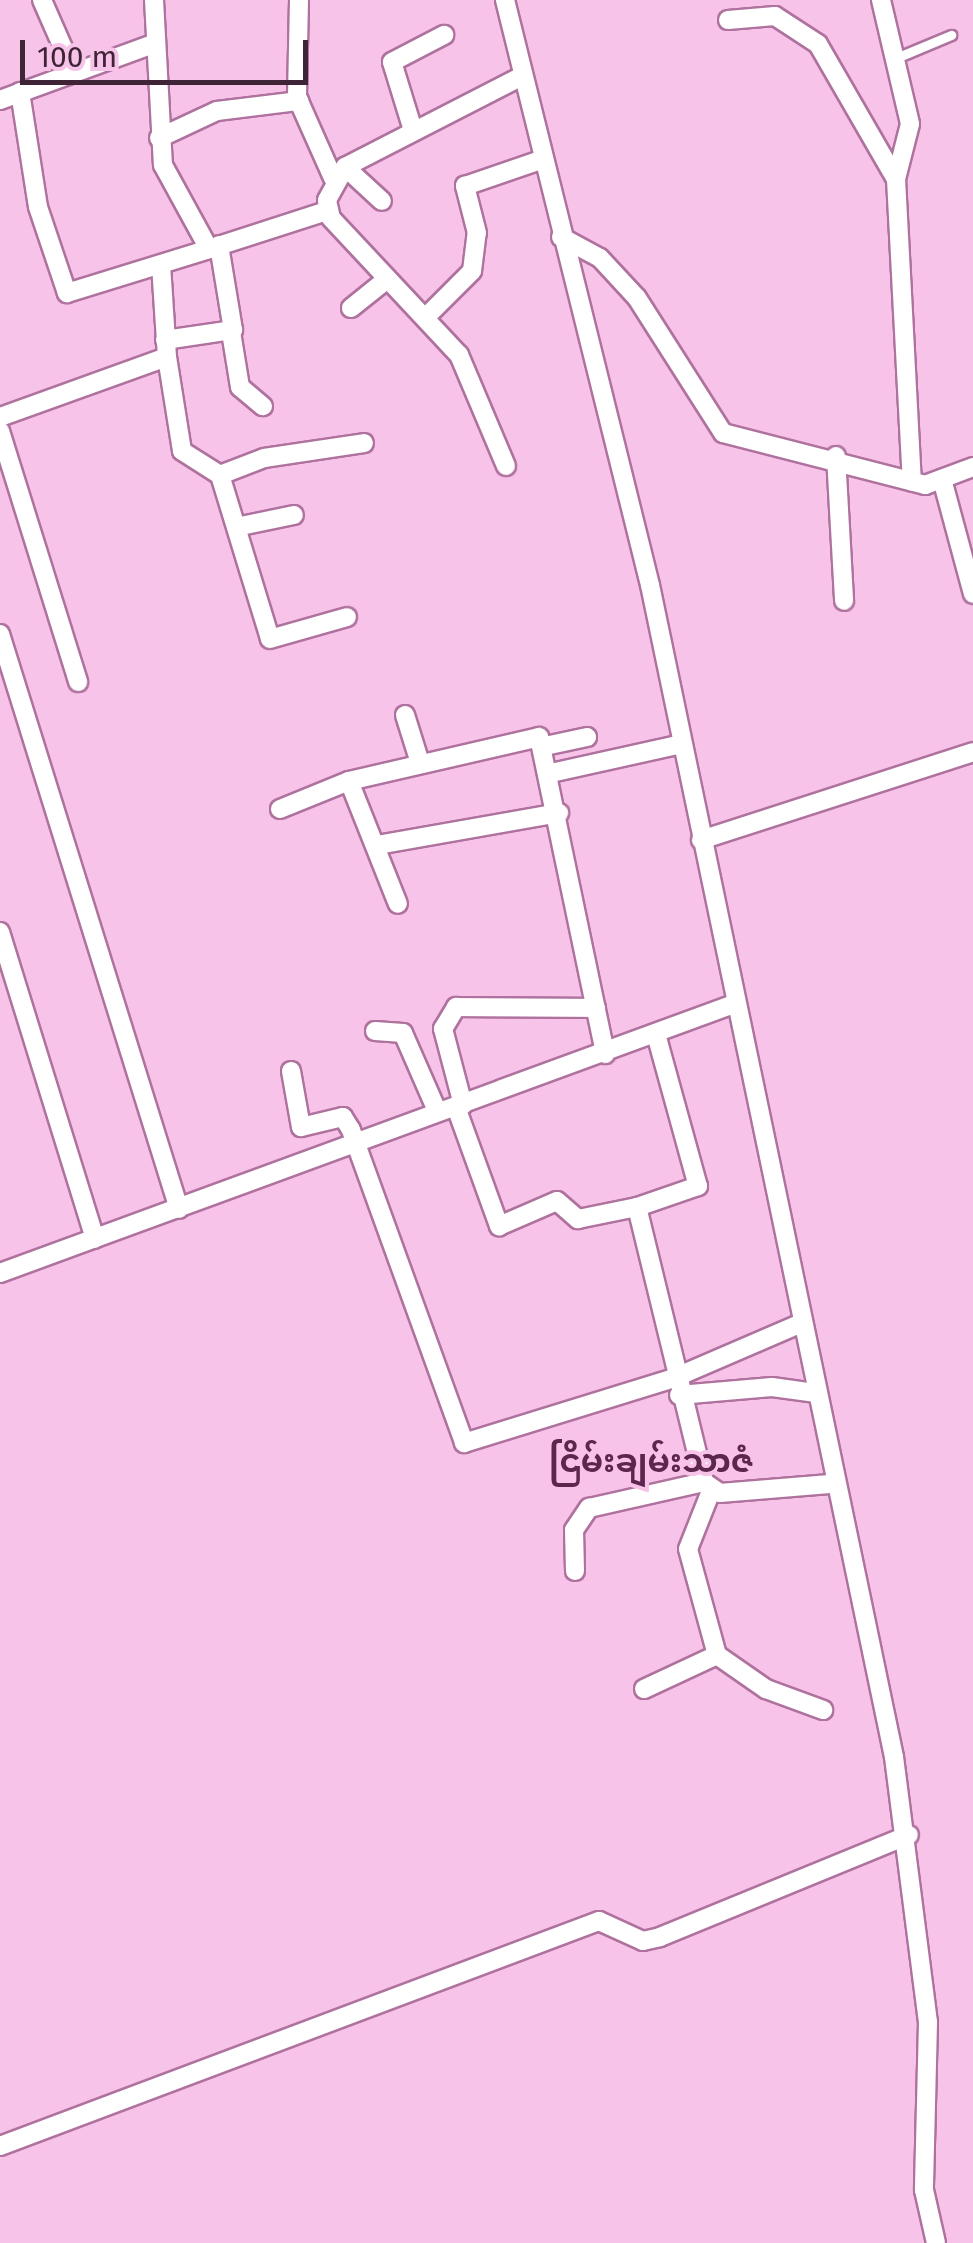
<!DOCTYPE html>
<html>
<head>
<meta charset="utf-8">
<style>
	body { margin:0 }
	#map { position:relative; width:973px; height:2243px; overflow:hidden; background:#f8c3e8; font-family:"Fira Sans","Noto Sans Myanmar",sans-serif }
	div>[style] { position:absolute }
	.roads { filter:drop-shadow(2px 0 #af729e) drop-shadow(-2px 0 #af729e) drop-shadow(0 2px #af729e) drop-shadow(0 -2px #af729e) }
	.lane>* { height:9px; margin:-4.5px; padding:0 4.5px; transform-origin:4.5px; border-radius:4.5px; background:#fff }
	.street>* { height:18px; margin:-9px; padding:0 9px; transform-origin:9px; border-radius:9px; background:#fff }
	span { translate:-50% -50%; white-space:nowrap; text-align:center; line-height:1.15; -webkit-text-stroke:8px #f8c3e8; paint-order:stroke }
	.quarter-label { font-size:32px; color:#5c264f; font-weight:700 }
	.scale { position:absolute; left:20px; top:40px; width:288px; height:45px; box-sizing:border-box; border:5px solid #3e2436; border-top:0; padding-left:12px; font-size:30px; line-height:35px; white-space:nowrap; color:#3e2436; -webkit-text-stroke:8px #f8c3e8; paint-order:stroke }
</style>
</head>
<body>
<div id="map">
	<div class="roads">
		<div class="lane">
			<div style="left:896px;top:58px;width:60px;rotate:-22.7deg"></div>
		</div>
		<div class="street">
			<div style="left:42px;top:0;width:80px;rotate:66.3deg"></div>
			<div style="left:154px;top:0;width:165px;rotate:86.9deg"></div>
			<div style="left:163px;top:165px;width:96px;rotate:61.3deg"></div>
			<div style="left:209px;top:249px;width:124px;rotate:-17.9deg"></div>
			<div style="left:299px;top:0;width:97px;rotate:91.2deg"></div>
			<div style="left:297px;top:97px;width:89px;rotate:66deg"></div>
			<div style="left:505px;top:0;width:603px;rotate:76.08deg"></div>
			<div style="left:650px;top:585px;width:1197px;rotate:78.24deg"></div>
			<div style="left:894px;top:1757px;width:267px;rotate:82.7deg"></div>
			<div style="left:928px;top:2022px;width:168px;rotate:91.4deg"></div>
			<div style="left:924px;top:2190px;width:54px;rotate:77.2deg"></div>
			<div style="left:881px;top:0;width:127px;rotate:76.8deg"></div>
			<div style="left:910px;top:124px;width:57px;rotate:104.3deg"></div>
			<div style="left:896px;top:179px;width:303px;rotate:87deg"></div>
			<div style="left:728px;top:20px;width:47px;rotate:-4.9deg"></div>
			<div style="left:775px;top:16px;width:51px;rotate:33.1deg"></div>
			<div style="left:818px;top:44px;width:156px;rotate:60deg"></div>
			<div style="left:20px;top:92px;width:116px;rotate:81.1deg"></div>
			<div style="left:38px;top:207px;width:91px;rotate:71.4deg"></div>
			<div style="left:67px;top:293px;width:149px;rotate:-17.2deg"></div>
			<div style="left:0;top:100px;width:166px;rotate:-20.1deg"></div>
			<div style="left:412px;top:127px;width:68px;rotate:-107.1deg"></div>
			<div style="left:392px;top:62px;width:59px;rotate:-27.4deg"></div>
			<div style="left:159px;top:138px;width:64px;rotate:-25deg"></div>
			<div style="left:217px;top:111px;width:83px;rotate:-7deg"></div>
			<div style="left:345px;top:167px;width:50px;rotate:42.6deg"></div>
			<div style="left:561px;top:237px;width:44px;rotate:28.3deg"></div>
			<div style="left:600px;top:258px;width:54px;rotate:47.2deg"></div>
			<div style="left:637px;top:298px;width:160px;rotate:57.5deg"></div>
			<div style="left:723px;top:433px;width:209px;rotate:14.4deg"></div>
			<div style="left:925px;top:485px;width:51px;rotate:-20.6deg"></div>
			<div style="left:351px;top:308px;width:45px;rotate:-38.7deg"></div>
			<div style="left:429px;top:314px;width:61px;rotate:-45deg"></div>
			<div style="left:472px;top:271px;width:38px;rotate:-83deg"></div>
			<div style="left:477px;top:233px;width:49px;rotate:-104.3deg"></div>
			<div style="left:465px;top:186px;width:80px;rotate:-18.9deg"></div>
			<div style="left:231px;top:332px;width:56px;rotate:80.7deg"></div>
			<div style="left:240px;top:387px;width:30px;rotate:40deg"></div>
			<div style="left:165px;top:340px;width:69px;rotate:-8.4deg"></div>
			<div style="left:233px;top:330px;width:86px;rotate:-99.4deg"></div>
			<div style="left:167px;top:357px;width:95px;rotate:80.9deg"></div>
			<div style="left:182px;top:451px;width:45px;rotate:32.3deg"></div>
			<div style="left:220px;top:475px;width:171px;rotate:73deg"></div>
			<div style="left:270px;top:639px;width:80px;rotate:-15.9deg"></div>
			<div style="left:0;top:417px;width:177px;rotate:-19.8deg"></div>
			<div style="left:167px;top:357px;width:92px;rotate:-93.7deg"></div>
			<div style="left:0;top:431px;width:263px;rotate:72.7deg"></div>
			<div style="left:836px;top:456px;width:145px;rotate:86.8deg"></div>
			<div style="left:506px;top:466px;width:121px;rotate:-112.9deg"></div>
			<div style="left:459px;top:355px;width:187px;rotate:-133.1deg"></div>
			<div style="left:331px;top:218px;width:18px;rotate:-103deg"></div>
			<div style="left:327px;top:200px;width:38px;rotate:-61deg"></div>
			<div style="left:345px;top:167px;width:197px;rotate:-27.2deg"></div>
			<div style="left:220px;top:475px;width:47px;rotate:-21.1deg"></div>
			<div style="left:264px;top:458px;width:101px;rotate:-8.5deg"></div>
			<div style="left:942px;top:479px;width:119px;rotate:74.9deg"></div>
			<div style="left:236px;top:527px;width:59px;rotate:-11.7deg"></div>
			<div style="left:0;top:634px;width:602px;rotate:72.71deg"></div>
			<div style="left:405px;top:715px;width:50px;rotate:72.6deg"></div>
			<div style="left:545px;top:746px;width:43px;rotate:-12.1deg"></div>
			<div style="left:551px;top:773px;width:134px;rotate:-12.5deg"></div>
			<div style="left:349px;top:781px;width:132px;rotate:68.3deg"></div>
			<div style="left:280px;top:809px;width:74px;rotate:-22.1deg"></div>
			<div style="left:349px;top:781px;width:195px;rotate:-13deg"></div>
			<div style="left:539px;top:737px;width:324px;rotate:78.2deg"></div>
			<div style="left:701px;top:840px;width:286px;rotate:-17.9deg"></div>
			<div style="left:377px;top:845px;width:185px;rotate:-10deg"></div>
			<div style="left:0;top:932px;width:321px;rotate:72.8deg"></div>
			<div style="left:375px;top:1031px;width:28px;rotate:4deg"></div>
			<div style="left:403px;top:1033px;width:85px;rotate:66.4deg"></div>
			<div style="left:656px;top:1034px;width:158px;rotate:74.6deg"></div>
			<div style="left:698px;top:1186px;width:65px;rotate:161deg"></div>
			<div style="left:637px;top:1207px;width:283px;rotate:76.3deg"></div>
			<div style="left:704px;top:1482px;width:19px;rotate:35deg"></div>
			<div style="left:720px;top:1493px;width:110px;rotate:-4.7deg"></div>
			<div style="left:291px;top:1071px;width:57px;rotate:79.9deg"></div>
			<div style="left:301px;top:1127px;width:43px;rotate:-13.4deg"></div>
			<div style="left:343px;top:1117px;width:15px;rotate:58deg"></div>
			<div style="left:351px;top:1130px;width:333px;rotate:70.1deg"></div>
			<div style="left:464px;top:1443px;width:220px;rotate:-17.2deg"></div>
			<div style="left:674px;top:1378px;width:139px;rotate:-23.3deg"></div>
			<div style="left:463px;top:1105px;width:79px;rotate:-104.7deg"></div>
			<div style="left:443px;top:1029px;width:26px;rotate:-59deg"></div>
			<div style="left:456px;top:1007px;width:140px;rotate:0.4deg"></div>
			<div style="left:456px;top:1107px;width:127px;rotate:70.1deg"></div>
			<div style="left:499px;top:1226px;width:63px;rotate:-23.3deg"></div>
			<div style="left:557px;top:1201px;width:28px;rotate:41deg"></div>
			<div style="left:578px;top:1219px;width:60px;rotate:-11.5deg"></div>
			<div style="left:0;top:1273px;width:782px;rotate:-20.13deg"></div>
			<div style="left:679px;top:1395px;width:93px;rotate:-4.9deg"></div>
			<div style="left:772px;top:1387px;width:43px;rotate:7.9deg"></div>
			<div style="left:711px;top:1491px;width:62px;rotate:111.6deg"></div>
			<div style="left:688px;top:1549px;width:110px;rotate:74.7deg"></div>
			<div style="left:717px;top:1655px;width:60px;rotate:34.8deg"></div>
			<div style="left:766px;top:1689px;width:61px;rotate:20.2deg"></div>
			<div style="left:575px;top:1571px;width:41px;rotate:-91.4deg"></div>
			<div style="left:574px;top:1530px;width:27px;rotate:-56deg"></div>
			<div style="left:589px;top:1508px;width:118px;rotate:-12.7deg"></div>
			<div style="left:644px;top:1689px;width:81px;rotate:-25deg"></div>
			<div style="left:0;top:2146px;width:640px;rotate:-20.59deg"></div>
			<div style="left:599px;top:1921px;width:48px;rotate:24.4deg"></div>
			<div style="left:643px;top:1941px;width:17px;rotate:-13deg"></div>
			<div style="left:660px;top:1937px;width:269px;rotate:-22.3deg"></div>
		</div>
	</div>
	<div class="quarter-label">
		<span style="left:651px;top:1461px">ငြိမ်းချမ်းသာဇံ</span>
	</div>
	<div class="scale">100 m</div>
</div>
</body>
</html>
